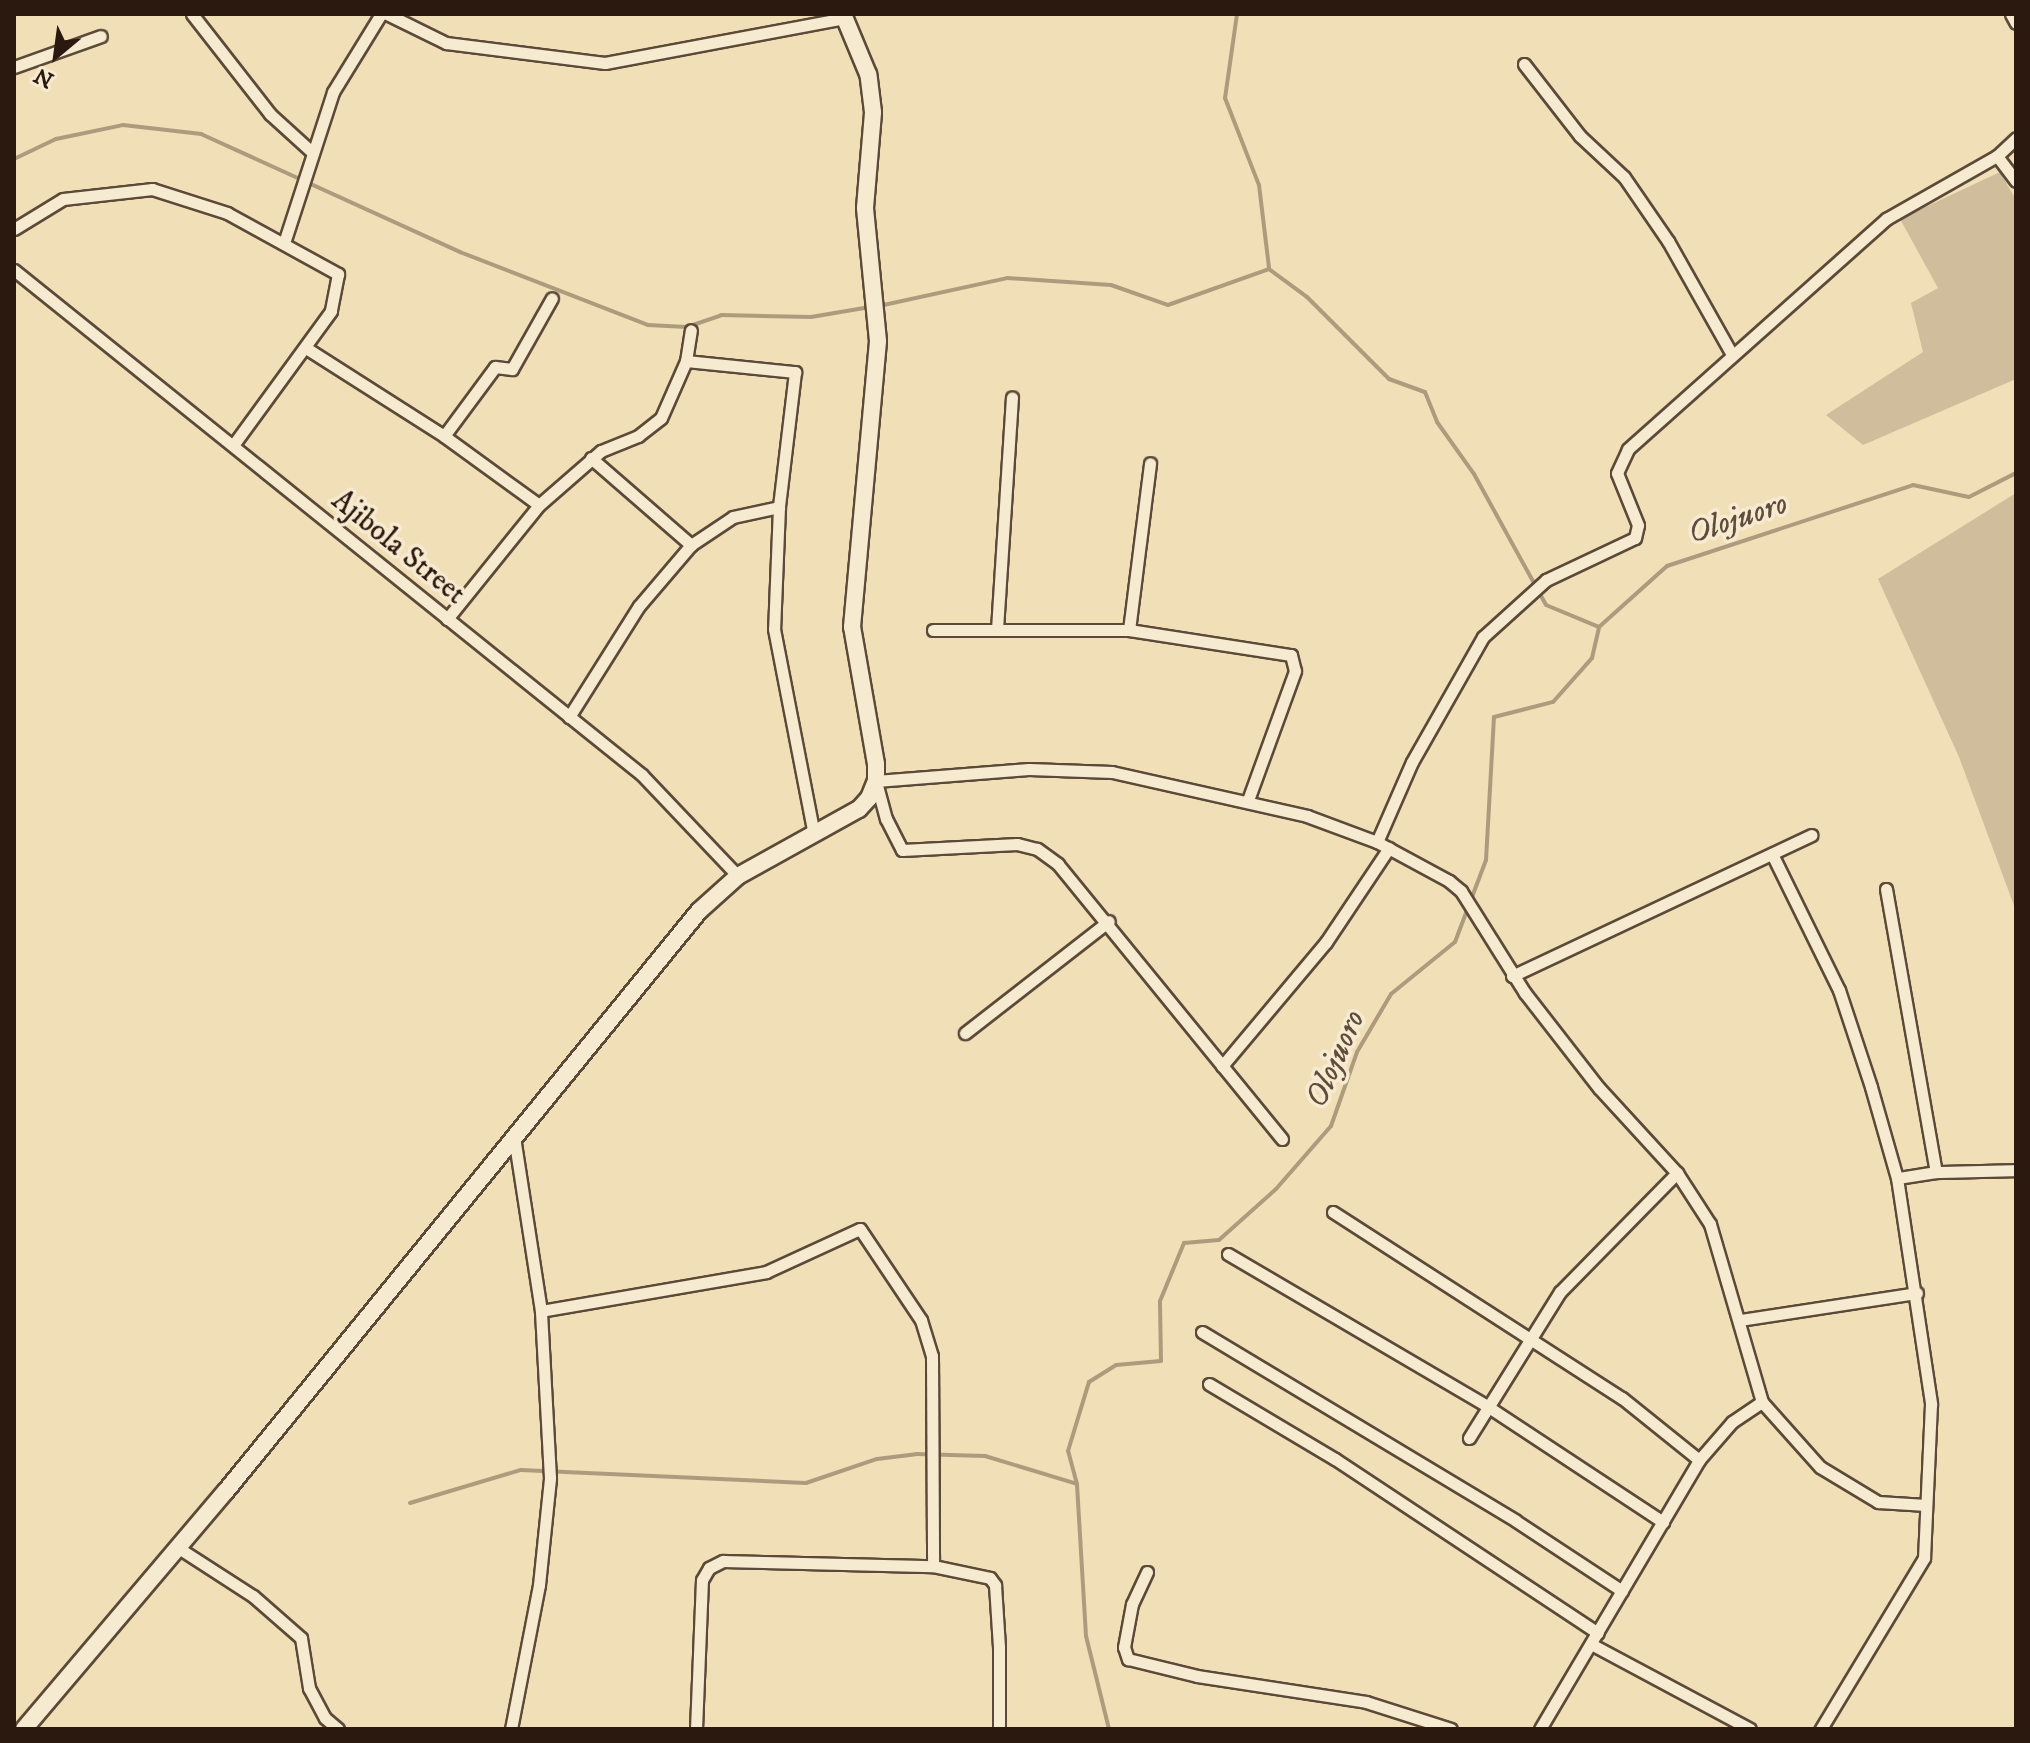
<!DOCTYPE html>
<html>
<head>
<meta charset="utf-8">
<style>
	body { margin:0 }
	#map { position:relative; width:2030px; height:1743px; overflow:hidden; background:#f1dfb8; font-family:"IM FELL DW Pica",serif }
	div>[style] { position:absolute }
	.green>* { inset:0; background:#cfbd9b }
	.stream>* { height:4px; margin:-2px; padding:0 2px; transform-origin:2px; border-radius:2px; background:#ae9b7e }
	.roads { filter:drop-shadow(2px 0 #5c4a38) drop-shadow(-2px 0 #5c4a38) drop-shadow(0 2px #5c4a38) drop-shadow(0 -2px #5c4a38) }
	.street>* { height:11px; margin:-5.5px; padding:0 5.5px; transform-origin:5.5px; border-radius:5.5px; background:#f6ead1 }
	.secondary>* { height:16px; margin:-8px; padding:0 8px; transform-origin:8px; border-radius:8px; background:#f6ead1 }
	span { translate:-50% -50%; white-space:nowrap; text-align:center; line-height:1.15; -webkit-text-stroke:7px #f6ead1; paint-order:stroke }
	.street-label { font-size:30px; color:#2b180e }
	.water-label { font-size:32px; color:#5f4c3b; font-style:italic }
	.frame { position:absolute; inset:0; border:16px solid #2b180e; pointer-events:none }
	.north { position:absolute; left:16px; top:16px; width:80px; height:80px; -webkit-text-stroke:6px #f6ead1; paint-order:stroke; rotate:209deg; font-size:22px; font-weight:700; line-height:32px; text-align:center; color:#2b180e }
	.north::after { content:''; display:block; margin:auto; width:28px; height:36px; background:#2b180e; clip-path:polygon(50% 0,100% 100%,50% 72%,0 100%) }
</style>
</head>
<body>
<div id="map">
	<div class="green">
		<div style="clip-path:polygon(2000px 172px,2016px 200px,2016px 379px,1863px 445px,1826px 415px,1923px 352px,1911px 303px,1938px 288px,1900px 219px)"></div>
		<div style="clip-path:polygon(2016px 493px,2016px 911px,1959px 757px,1878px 579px)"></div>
	</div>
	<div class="stream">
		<div style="left:1237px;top:14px;width:85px;rotate:98.1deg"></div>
		<div style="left:1225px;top:98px;width:93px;rotate:68.7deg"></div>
		<div style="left:1259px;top:185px;width:84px;rotate:83.1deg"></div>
		<div style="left:14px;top:159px;width:47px;rotate:-25.5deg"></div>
		<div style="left:56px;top:139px;width:68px;rotate:-11.8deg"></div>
		<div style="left:123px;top:125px;width:79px;rotate:6.6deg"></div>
		<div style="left:201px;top:134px;width:285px;rotate:24.5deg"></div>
		<div style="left:460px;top:252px;width:202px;rotate:21.2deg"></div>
		<div style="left:648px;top:325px;width:39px;rotate:3deg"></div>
		<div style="left:687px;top:327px;width:36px;rotate:-19deg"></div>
		<div style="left:721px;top:315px;width:90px;rotate:1.3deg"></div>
		<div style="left:811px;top:317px;width:60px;rotate:-9.6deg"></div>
		<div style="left:879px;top:306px;width:131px;rotate:-12.3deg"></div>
		<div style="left:1007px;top:278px;width:104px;rotate:3.9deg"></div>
		<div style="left:1111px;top:285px;width:60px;rotate:19.3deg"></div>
		<div style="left:1168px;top:305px;width:107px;rotate:-19.6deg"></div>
		<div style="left:1269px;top:269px;width:47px;rotate:36.4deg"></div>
		<div style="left:1307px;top:297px;width:116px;rotate:45deg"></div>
		<div style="left:1389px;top:379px;width:38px;rotate:20deg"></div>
		<div style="left:1425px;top:392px;width:32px;rotate:68deg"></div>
		<div style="left:1437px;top:422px;width:64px;rotate:54.6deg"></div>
		<div style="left:1474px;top:474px;width:149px;rotate:61.2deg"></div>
		<div style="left:1546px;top:605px;width:57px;rotate:22.5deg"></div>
		<div style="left:410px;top:1503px;width:116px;rotate:-16.6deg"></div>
		<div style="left:521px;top:1470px;width:285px;rotate:2.6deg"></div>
		<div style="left:806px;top:1483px;width:75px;rotate:-18.7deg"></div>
		<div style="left:877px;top:1459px;width:39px;rotate:-7deg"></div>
		<div style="left:916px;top:1454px;width:69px;rotate:1.7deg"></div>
		<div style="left:985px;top:1456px;width:96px;rotate:16.9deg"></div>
		<div style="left:1109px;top:1729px;width:96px;rotate:-103.9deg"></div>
		<div style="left:1086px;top:1636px;width:152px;rotate:-93.4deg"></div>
		<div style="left:1077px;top:1484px;width:34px;rotate:-105deg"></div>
		<div style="left:1068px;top:1451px;width:72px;rotate:-73.1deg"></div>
		<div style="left:1089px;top:1382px;width:32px;rotate:-32deg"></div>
		<div style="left:1116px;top:1365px;width:45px;rotate:-5.1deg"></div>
		<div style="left:1161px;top:1361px;width:60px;rotate:-91deg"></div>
		<div style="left:1160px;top:1301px;width:63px;rotate:-67.5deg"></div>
		<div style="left:1184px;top:1243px;width:35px;rotate:-5deg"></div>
		<div style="left:1219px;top:1240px;width:76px;rotate:-41.8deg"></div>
		<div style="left:1276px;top:1189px;width:84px;rotate:-48.9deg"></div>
		<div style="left:1331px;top:1126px;width:78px;rotate:-70.6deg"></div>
		<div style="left:1357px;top:1052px;width:67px;rotate:-59.6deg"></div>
		<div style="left:1391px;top:994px;width:82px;rotate:-39.1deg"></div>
		<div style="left:1455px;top:942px;width:88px;rotate:-69.3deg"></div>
		<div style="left:1486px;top:860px;width:143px;rotate:-86.8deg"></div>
		<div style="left:1494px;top:717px;width:61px;rotate:-14.3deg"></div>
		<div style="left:1553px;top:702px;width:59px;rotate:-48.4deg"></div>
		<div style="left:1592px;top:658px;width:32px;rotate:-77deg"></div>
		<div style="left:1599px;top:627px;width:91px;rotate:-41.9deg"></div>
		<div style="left:1667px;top:566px;width:259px;rotate:-18.2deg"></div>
		<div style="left:1913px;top:485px;width:57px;rotate:12.1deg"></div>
		<div style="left:1969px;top:497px;width:53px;rotate:-27.1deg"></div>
	</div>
	<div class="roads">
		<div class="street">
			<div style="left:192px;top:14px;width:127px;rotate:52deg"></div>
			<div style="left:270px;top:114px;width:58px;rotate:42.2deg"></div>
			<div style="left:387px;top:14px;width:66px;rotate:26.2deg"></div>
			<div style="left:446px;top:43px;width:160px;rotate:7.2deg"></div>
			<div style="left:605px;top:63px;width:245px;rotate:-10.6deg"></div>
			<div style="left:2011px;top:14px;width:10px;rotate:61deg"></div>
			<div style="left:1524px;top:64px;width:91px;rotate:52.1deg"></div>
			<div style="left:1580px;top:136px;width:60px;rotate:43deg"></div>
			<div style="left:1624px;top:177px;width:78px;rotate:55.5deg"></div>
			<div style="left:1668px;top:241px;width:129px;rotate:60.6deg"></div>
			<div style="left:14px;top:67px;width:92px;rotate:-19.6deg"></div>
			<div style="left:1997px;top:156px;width:31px;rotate:53deg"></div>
			<div style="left:14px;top:229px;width:57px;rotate:-31.5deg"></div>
			<div style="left:63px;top:199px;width:90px;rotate:-6.4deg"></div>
			<div style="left:152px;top:189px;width:79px;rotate:17.7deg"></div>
			<div style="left:227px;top:213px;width:127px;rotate:28.8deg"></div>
			<div style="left:338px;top:274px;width:38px;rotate:101deg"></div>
			<div style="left:331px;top:311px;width:165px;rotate:126.1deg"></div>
			<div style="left:284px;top:243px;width:159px;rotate:-72deg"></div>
			<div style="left:333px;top:92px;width:92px;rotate:-58.4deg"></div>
			<div style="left:14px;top:270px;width:806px;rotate:38.8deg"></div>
			<div style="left:642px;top:775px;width:139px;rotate:46.5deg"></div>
			<div style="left:306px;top:348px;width:164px;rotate:32.5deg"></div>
			<div style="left:444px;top:436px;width:117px;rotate:36deg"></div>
			<div style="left:686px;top:361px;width:110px;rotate:5.8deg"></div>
			<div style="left:795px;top:372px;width:136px;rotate:96.8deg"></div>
			<div style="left:779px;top:507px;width:122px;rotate:92.3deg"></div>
			<div style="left:774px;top:629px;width:209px;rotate:79deg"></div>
			<div style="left:444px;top:436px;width:86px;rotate:-53.5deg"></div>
			<div style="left:495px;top:367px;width:17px;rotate:7deg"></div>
			<div style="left:512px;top:369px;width:81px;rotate:-60.6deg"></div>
			<div style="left:591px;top:458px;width:133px;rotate:41deg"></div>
			<div style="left:447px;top:619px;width:146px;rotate:-51.1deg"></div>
			<div style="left:539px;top:505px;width:82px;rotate:-41.1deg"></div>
			<div style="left:601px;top:451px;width:40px;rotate:-22deg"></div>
			<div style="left:638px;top:436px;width:29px;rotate:-38deg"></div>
			<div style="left:661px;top:418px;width:62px;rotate:-66.3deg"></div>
			<div style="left:686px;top:361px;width:31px;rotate:-81deg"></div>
			<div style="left:997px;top:629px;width:232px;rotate:-86.3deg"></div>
			<div style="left:933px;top:630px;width:196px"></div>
			<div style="left:1129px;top:630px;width:164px;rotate:8.8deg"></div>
			<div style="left:1291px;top:655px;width:16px;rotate:76deg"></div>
			<div style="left:1295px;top:671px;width:137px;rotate:110deg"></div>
			<div style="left:1129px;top:630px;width:168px;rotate:-82.8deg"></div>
			<div style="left:569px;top:717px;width:131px;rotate:-57.8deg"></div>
			<div style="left:639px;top:606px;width:80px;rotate:-49.6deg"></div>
			<div style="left:691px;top:545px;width:50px;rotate:-33.7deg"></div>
			<div style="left:733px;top:517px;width:47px;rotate:-12.3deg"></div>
			<div style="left:1377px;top:842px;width:87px;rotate:-66.4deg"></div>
			<div style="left:1412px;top:762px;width:144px;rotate:-60.4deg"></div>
			<div style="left:1483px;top:637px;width:85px;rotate:-42.1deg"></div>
			<div style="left:1546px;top:580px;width:98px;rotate:-25.3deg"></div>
			<div style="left:1635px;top:538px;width:13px;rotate:-77deg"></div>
			<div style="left:1638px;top:525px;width:56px;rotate:-112deg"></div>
			<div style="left:1617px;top:473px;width:26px;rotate:-65deg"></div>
			<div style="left:1628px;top:449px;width:346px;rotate:-41.7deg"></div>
			<div style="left:1886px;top:219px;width:128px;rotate:-29.6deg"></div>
			<div style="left:1997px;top:156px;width:26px;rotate:-43deg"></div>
			<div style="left:1772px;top:854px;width:152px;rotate:63.8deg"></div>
			<div style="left:1839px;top:990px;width:102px;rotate:71.7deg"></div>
			<div style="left:1871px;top:1087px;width:95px;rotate:74.1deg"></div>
			<div style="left:1897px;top:1178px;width:229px;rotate:81.4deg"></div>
			<div style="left:1931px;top:1404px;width:154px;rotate:92.6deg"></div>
			<div style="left:1924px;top:1558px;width:200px;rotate:121.1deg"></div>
			<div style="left:1886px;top:889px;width:287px;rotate:80deg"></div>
			<div style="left:1936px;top:1172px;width:39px;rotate:171deg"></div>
			<div style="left:1512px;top:976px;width:331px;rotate:-25.2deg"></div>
			<div style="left:965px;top:1033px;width:182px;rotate:-37.9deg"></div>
			<div style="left:1222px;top:1066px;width:162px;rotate:-50deg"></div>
			<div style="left:1326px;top:942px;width:113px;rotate:-56.2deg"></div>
			<div style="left:1282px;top:1139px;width:355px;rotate:-129.2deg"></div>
			<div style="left:1058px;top:864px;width:26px;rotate:-144deg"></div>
			<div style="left:1037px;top:849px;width:21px;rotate:-166deg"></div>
			<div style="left:1017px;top:844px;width:115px;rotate:177deg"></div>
			<div style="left:902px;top:850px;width:35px;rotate:-117deg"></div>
			<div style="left:886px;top:819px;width:39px;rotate:-105deg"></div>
			<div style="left:876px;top:781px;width:153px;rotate:-4.5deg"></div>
			<div style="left:1029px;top:769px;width:83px;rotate:2.1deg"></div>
			<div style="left:1112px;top:772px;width:200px;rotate:12.7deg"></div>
			<div style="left:1307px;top:816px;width:75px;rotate:20.4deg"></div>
			<div style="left:1377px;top:842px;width:82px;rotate:28.4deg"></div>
			<div style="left:1449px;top:881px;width:16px;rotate:40deg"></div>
			<div style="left:1461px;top:891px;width:120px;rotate:57.9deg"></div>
			<div style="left:1525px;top:993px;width:120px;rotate:52.1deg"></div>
			<div style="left:1599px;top:1088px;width:115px;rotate:47.5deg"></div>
			<div style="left:1677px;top:1173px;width:61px;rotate:57.1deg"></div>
			<div style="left:1710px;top:1224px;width:185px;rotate:73.7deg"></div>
			<div style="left:1762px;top:1402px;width:87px;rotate:48.3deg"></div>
			<div style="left:1820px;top:1467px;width:68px;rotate:31.1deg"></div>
			<div style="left:1878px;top:1502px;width:48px;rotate:3.6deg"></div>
			<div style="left:1936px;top:1172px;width:80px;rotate:-1.4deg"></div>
			<div style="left:1333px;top:1212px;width:344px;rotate:32.8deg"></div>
			<div style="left:1622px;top:1398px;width:99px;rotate:38.8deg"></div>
			<div style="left:1228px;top:1254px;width:300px;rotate:30.4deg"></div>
			<div style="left:1487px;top:1406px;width:211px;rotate:33.4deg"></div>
			<div style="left:541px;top:1311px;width:228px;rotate:-9.8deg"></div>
			<div style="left:766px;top:1272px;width:103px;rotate:-24.6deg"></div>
			<div style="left:860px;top:1229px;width:110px;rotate:56.2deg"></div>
			<div style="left:921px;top:1320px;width:38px;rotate:73deg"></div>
			<div style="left:932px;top:1356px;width:210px;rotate:89.7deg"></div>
			<div style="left:1740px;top:1320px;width:179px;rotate:-8.7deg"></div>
			<div style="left:1202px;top:1332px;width:366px;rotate:31deg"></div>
			<div style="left:1516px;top:1521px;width:127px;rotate:33.4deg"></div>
			<div style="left:1209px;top:1384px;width:147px;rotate:30.8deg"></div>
			<div style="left:1335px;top:1459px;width:315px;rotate:33.5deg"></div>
			<div style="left:1469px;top:1438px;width:172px;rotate:-58.1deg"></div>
			<div style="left:1560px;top:1292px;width:167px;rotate:-45.5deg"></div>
			<div style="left:177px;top:1547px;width:90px;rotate:32.8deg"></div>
			<div style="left:253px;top:1596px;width:64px;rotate:41.2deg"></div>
			<div style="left:301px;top:1638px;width:51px;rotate:80.9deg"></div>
			<div style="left:309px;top:1688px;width:34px;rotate:62deg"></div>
			<div style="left:325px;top:1718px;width:17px;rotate:40deg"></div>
			<div style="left:1147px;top:1572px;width:35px;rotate:115deg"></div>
			<div style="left:1132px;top:1604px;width:44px;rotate:100.5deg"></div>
			<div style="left:1124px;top:1647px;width:13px;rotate:72deg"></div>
			<div style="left:1128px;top:1659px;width:71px;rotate:13.8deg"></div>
			<div style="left:1197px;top:1676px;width:171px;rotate:8.7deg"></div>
			<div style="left:1366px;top:1702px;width:89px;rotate:17.6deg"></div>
			<div style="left:1591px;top:1644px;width:180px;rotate:28.1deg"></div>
			<div style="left:511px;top:1729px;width:147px;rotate:-79deg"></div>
			<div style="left:539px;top:1585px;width:108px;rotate:-84.1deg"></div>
			<div style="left:550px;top:1478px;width:167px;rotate:-93.1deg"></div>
			<div style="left:541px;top:1311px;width:177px;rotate:-98.8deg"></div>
			<div style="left:696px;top:1729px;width:149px;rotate:-87.7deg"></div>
			<div style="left:702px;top:1580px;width:14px;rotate:-60deg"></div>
			<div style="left:709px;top:1568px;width:16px;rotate:-27deg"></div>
			<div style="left:723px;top:1561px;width:210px;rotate:1.4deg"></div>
			<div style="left:933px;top:1566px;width:58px;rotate:11.9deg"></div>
			<div style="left:990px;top:1578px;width:9px;rotate:54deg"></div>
			<div style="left:995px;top:1585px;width:62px;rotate:86.3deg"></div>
			<div style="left:999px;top:1647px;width:82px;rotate:90deg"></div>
			<div style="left:1540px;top:1729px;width:312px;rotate:-59.4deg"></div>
			<div style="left:1699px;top:1460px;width:50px;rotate:-49deg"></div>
			<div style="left:1732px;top:1422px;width:36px;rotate:-34deg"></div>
		</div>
		<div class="secondary">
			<div style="left:24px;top:1729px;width:312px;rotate:-49.7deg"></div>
			<div style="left:226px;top:1491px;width:748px;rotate:-50.8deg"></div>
			<div style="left:699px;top:911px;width:52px;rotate:-41.9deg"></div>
			<div style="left:738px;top:876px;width:138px;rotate:-29deg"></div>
			<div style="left:859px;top:809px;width:15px;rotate:-48deg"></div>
			<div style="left:869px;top:798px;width:18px;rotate:-68deg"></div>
			<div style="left:876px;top:781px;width:17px;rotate:-90deg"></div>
			<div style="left:876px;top:764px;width:139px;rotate:-99.9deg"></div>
			<div style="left:852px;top:627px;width:287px;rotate:-84.8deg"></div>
			<div style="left:878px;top:341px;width:134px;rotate:-95.6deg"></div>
			<div style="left:865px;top:208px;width:96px;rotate:-85.2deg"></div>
			<div style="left:873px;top:112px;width:38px;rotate:-97deg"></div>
			<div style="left:868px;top:74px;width:65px;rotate:-112.6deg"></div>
		</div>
	</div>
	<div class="street-label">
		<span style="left:398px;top:548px;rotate:39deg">Ajibola Street</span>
	</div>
	<div class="water-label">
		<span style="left:1738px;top:519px;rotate:-18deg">Olojuoro</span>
		<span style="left:1336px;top:1059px;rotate:-66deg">Olojuoro</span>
	</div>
	<div class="frame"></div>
	<div class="north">N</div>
</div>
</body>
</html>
